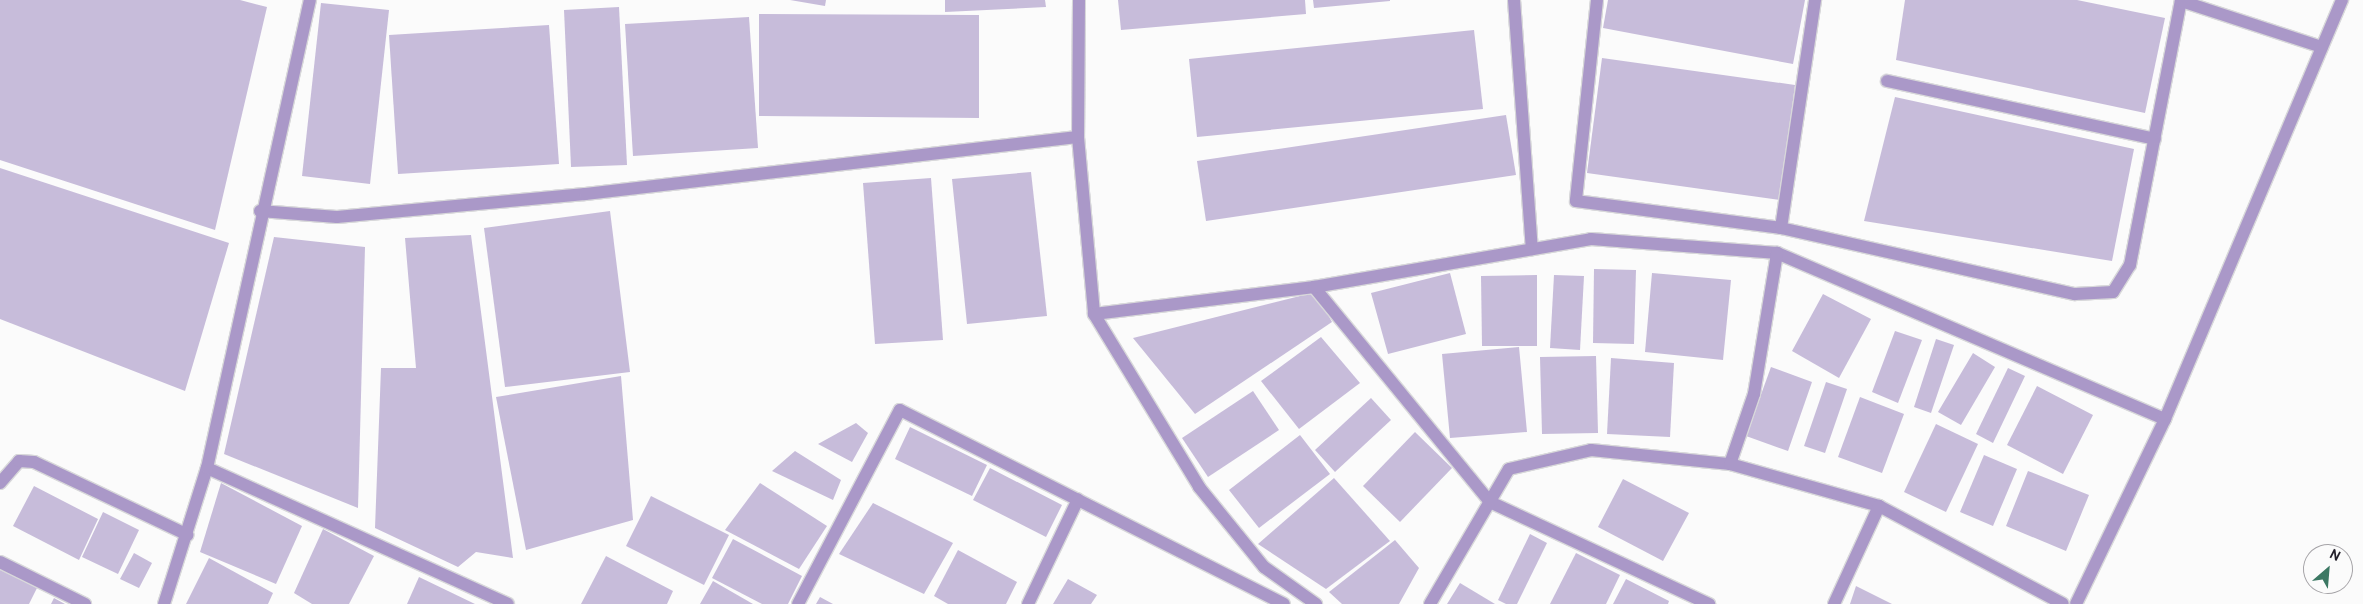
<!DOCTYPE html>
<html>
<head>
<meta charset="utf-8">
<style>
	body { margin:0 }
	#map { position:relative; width:2363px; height:604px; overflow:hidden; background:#fbfbfb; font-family:Overpass,sans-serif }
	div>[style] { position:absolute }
	.building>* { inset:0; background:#c7bcda }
	.roads { filter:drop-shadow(1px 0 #d8d8da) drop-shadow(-1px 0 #d8d8da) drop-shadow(0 1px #d8d8da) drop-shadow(0 -1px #d8d8da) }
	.minor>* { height:12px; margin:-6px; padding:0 6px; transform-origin:6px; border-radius:6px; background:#aa98c8 }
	span { translate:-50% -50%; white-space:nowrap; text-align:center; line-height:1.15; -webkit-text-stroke:4px #fbfbfb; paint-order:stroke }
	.north { position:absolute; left:2303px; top:544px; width:50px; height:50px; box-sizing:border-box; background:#fbfbfb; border:1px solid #a5a3a7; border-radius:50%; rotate:27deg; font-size:14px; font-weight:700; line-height:20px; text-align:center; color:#231f2a }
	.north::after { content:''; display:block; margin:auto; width:18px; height:22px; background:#3c7863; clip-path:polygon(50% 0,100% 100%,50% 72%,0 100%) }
</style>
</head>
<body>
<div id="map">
	<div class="building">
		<div style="clip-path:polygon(0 0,240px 0,267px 7px,215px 230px,0 160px)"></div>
		<div style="clip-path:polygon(790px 0,826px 0,825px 6px)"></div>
		<div style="clip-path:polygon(945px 0,1045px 0,1046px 7px,945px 12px)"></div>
		<div style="clip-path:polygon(1118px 0,1305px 0,1306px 14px,1121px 30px)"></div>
		<div style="clip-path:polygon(1313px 0,1390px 0,1390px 1px,1314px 8px)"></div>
		<div style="clip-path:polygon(1608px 0,1805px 0,1793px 64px,1603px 28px)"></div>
		<div style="clip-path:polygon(1905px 0,2077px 0,2165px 18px,2145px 113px,1896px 60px)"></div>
		<div style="clip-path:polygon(321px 3px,389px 10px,370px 184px,302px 176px)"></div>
		<div style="clip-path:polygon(619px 7px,627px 165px,571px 167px,564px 10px)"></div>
		<div style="clip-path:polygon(759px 14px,979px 15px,979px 118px,759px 116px)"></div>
		<div style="clip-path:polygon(749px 17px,758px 148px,633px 156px,625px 24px)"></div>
		<div style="clip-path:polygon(549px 25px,559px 164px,398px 174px,389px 35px)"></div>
		<div style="clip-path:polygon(1474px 30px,1483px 109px,1197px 137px,1189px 59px)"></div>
		<div style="clip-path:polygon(1602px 58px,1795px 85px,1780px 200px,1587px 173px)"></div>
		<div style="clip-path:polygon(1895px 97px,2134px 149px,2112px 261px,1864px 221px)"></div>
		<div style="clip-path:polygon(1506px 115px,1516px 175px,1206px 221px,1197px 161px)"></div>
		<div style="clip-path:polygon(0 168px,229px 243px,185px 391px,0 319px)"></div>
		<div style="clip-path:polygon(1031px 172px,1047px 316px,967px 324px,952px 179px)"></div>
		<div style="clip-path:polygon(931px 178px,943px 340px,875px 344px,863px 183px)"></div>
		<div style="clip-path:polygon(610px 211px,630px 372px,505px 387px,484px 228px)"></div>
		<div style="clip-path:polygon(471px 235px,513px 558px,476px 552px,458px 567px,375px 528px,381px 368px,416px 368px,405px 238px)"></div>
		<div style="clip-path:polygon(274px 237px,365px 247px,358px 508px,224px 454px)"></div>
		<div style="clip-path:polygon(1594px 269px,1636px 270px,1634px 344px,1593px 343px)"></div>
		<div style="clip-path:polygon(1450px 273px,1466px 334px,1388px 354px,1371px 293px)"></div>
		<div style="clip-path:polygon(1652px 273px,1731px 280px,1723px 360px,1645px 352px)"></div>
		<div style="clip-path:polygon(1537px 275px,1537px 346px,1482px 346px,1481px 276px)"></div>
		<div style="clip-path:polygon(1554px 275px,1584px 276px,1580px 350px,1550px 348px)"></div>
		<div style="clip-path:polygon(1316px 292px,1332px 322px,1195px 414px,1133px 338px)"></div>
		<div style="clip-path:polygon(1823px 294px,1871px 319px,1839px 378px,1792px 351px)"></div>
		<div style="clip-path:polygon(1895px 331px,1922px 340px,1898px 403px,1872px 392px)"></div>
		<div style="clip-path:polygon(1321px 337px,1360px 383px,1299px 429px,1261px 381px)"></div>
		<div style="clip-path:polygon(1936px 339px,1954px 345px,1931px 413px,1914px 407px)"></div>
		<div style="clip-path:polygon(1519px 347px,1527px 432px,1450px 438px,1442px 354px)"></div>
		<div style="clip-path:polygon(1973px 353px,1995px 367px,1961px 425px,1938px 412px)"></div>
		<div style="clip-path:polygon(1596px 356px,1598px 433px,1542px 434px,1540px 357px)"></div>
		<div style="clip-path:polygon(1611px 358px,1674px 363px,1670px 437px,1607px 434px)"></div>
		<div style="clip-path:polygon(1771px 367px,1812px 382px,1788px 451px,1746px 436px)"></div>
		<div style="clip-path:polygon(2008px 368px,2025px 376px,1993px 443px,1976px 434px)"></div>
		<div style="clip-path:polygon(621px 376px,633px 520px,526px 550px,496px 397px)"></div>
		<div style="clip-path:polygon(1826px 382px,1847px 389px,1825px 453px,1804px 446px)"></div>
		<div style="clip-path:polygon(2037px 386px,2093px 415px,2063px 474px,2007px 445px)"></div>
		<div style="clip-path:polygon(1253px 391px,1279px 430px,1208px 477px,1182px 438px)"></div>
		<div style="clip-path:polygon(1860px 397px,1904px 414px,1882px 473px,1838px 457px)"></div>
		<div style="clip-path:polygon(1371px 398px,1391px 420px,1335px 472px,1315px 450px)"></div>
		<div style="clip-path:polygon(856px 423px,868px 433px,852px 462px,818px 444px)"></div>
		<div style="clip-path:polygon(1936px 424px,1978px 444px,1946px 512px,1904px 492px)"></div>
		<div style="clip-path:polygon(910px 427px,987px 465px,972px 496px,895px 459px)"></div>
		<div style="clip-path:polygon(1415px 432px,1452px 468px,1400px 522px,1363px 486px)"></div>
		<div style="clip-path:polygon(1300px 435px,1330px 474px,1259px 528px,1229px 490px)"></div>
		<div style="clip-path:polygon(795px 451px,841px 480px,833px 500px,772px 471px)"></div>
		<div style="clip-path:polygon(1984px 455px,2017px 469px,1993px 526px,1960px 512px)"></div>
		<div style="clip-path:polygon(990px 468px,1062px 505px,1046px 537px,973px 500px)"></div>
		<div style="clip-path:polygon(2028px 471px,2089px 495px,2066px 551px,2006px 526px)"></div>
		<div style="clip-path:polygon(1334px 478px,1390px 541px,1326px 589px,1258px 544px)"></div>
		<div style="clip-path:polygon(1623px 479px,1689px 513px,1663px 561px,1598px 527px)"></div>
		<div style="clip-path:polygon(221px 483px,302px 526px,276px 584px,200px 552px)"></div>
		<div style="clip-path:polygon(760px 483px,827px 526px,799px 569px,725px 530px)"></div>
		<div style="clip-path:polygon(34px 486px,98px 519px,79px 560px,13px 526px)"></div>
		<div style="clip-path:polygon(651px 496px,729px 535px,704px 585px,626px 546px)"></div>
		<div style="clip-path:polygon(873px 503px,953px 543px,924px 594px,839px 554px)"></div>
		<div style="clip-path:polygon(103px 512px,139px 530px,118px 574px,82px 557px)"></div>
		<div style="clip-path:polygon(323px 529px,374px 556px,349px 604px,312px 604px,294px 593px)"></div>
		<div style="clip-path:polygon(1530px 534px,1547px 543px,1517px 604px,1506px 604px,1498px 600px)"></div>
		<div style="clip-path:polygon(733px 539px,802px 576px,788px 604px,762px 604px,712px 578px)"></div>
		<div style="clip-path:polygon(1395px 540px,1419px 568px,1399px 604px,1342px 604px,1329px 592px)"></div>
		<div style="clip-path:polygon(958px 550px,1017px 582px,1006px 604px,948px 604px,934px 596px)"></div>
		<div style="clip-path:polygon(134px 553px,152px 563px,139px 588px,120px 579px)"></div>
		<div style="clip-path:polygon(1576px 553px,1620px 575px,1606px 604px,1550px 604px)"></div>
		<div style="clip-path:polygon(606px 556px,673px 591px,667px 604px,581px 604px)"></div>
		<div style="clip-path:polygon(209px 558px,273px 593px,268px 604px,186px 604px)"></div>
		<div style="clip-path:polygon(0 566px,38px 586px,29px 604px,0 604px)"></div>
		<div style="clip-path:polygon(419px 577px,475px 604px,407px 604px)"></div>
		<div style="clip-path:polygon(1068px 579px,1097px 595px,1091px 604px,1053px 604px)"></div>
		<div style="clip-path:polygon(1626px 579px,1669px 601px,1668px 604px,1613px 604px)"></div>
		<div style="clip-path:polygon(713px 581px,753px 604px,700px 604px)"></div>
		<div style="clip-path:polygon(1460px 583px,1495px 604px,1447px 604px)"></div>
		<div style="clip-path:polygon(1856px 586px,1892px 604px,1850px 604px)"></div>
		<div style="clip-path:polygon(820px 597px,833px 604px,816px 604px)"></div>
		<div style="clip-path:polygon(54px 598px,65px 604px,51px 604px)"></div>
	</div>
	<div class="roads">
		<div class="minor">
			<div style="left:1079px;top:0;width:137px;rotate:90.4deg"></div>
			<div style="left:1078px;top:137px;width:178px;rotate:84.8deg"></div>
			<div style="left:1094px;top:314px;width:202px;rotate:58.7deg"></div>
			<div style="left:1199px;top:487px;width:103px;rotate:50.9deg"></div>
			<div style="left:1264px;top:567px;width:64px;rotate:35.4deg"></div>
			<div style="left:1514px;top:0;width:250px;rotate:85.9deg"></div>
			<div style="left:1597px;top:0;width:202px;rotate:96deg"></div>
			<div style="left:1576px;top:201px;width:207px;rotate:7.5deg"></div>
			<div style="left:1781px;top:228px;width:301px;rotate:12.7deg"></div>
			<div style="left:2075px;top:294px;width:38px;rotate:-3deg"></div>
			<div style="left:2113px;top:292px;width:32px;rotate:-58deg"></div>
			<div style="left:2130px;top:265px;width:269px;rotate:-79.1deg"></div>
			<div style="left:2181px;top:1px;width:148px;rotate:18.1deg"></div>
			<div style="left:1887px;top:81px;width:274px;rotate:12.2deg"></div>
			<div style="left:260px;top:211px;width:77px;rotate:4.5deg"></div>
			<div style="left:337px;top:217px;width:249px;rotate:-5.3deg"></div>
			<div style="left:585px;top:194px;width:496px;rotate:-6.6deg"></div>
			<div style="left:1781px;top:228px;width:231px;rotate:-81.5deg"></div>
			<div style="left:1314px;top:287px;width:278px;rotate:50.7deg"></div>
			<div style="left:1490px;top:502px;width:242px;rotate:25deg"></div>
			<div style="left:1094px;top:314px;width:222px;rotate:-7deg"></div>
			<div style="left:1314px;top:287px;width:281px;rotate:-9.8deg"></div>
			<div style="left:1591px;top:239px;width:187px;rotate:4.3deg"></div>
			<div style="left:1777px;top:253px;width:422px;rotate:23.2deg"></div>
			<div style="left:1730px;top:464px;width:74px;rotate:-71.1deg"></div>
			<div style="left:1754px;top:394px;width:143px;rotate:-80.7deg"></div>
			<div style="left:207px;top:468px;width:330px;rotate:24.3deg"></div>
			<div style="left:0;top:483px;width:29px;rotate:-49deg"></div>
			<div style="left:19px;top:461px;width:15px;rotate:4deg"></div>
			<div style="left:34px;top:462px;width:170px;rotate:25.4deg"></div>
			<div style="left:0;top:562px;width:95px;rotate:26.3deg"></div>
			<div style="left:164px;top:604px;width:143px;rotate:-72.5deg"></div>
			<div style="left:207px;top:468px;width:479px;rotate:-77.6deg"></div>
			<div style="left:798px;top:604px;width:219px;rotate:-62.3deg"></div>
			<div style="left:900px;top:410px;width:430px;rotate:26.8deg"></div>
			<div style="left:1028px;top:604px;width:116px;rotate:-64.5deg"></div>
			<div style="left:1430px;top:604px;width:156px;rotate:-59.7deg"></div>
			<div style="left:1509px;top:469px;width:84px;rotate:-13deg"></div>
			<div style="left:1591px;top:450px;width:140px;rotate:5.8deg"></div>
			<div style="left:1730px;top:464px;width:155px;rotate:15.7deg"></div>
			<div style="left:1879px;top:506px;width:208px;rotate:28deg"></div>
			<div style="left:1834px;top:604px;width:108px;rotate:-65.3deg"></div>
			<div style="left:2076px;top:604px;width:205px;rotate:-64.3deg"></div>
			<div style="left:2165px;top:419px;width:455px;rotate:-67.1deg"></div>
		</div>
	</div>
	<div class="north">N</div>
</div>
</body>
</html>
